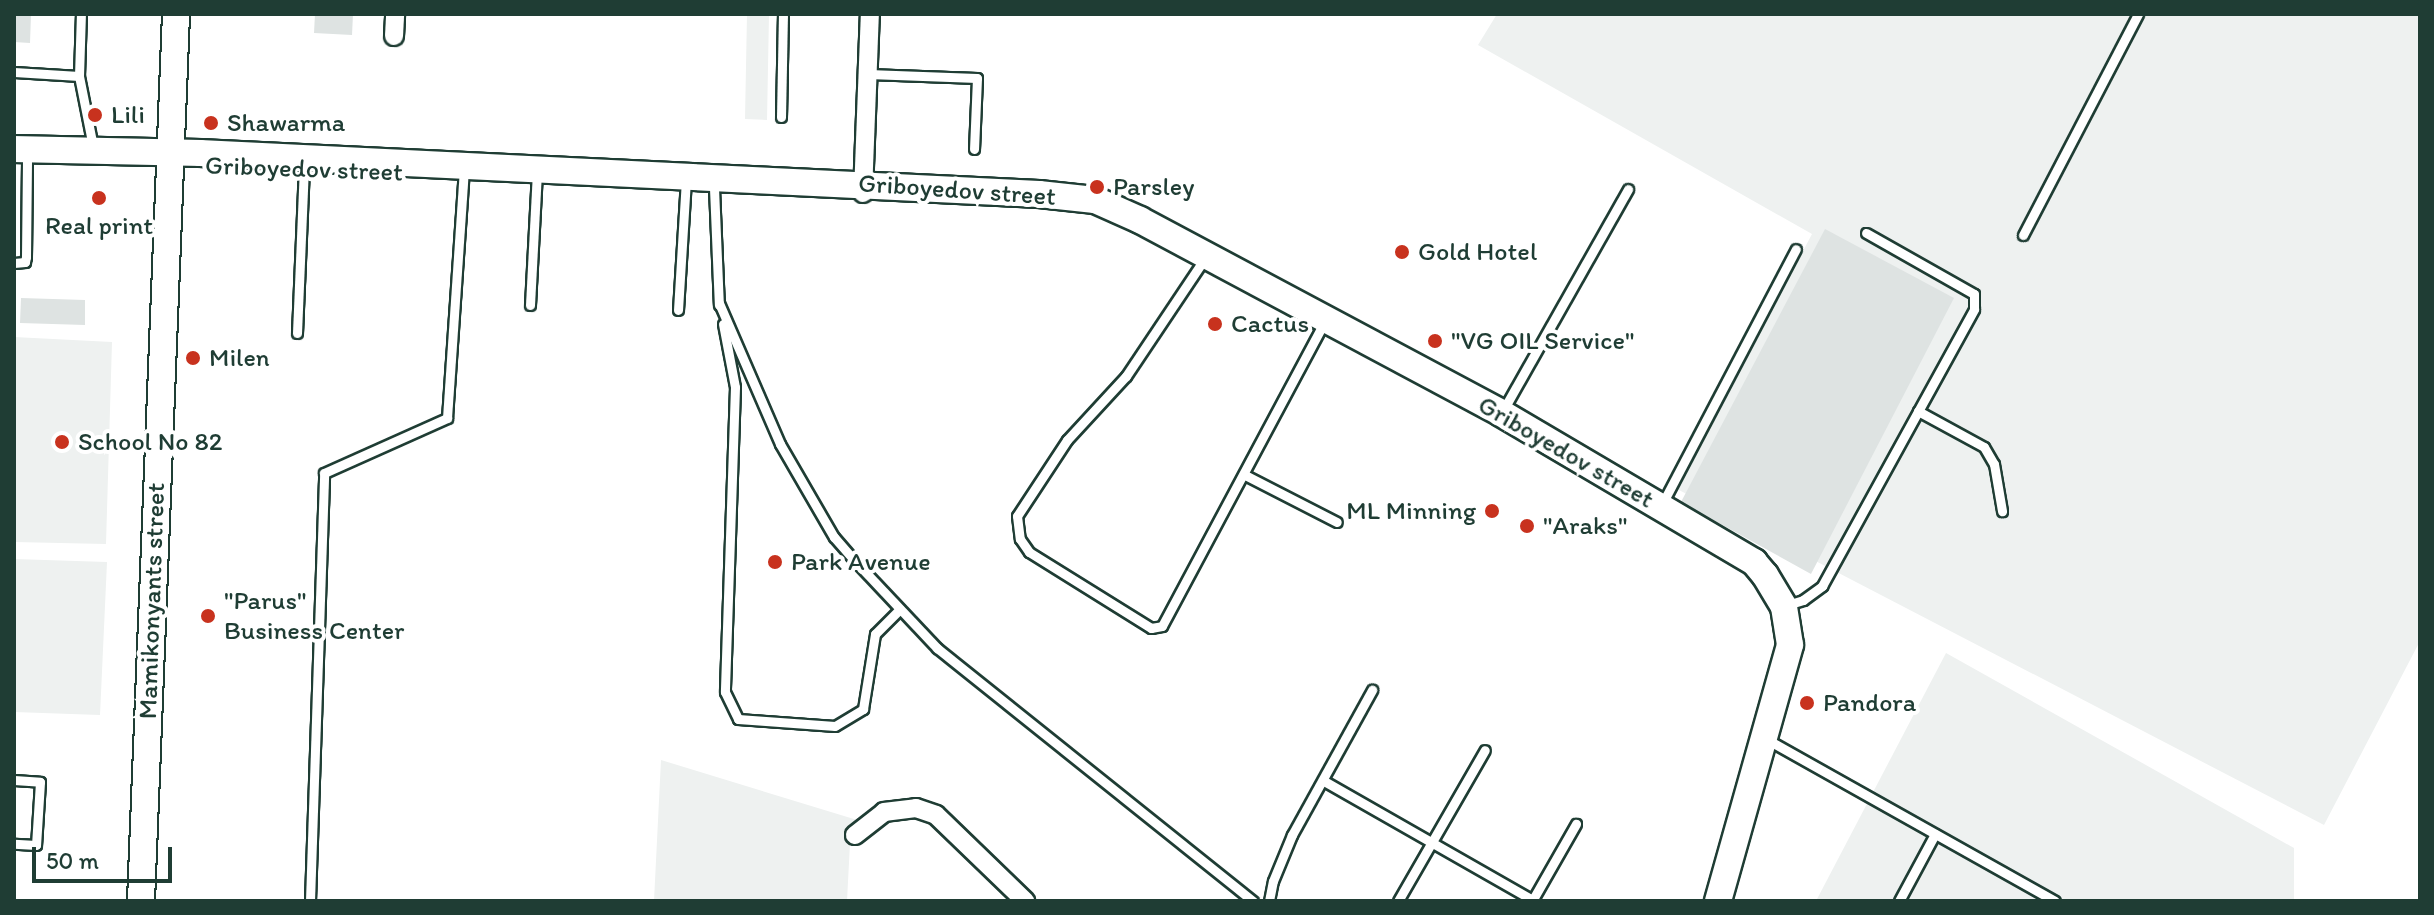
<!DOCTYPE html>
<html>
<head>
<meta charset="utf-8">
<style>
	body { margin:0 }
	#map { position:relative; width:2434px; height:915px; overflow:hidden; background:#fff; font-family:Itim,sans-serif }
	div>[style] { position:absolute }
	.built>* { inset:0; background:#eef1f0 }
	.green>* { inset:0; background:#dee3e2 }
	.roads { filter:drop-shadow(2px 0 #1f3d34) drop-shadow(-2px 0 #1f3d34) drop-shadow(0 2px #1f3d34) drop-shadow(0 -2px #1f3d34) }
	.lane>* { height:9px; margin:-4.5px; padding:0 4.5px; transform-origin:4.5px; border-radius:4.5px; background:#fff }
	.street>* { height:18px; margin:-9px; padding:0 9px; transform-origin:9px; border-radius:9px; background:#fff }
	.secondary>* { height:26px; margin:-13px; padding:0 13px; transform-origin:13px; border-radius:13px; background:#fff }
	.dots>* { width:22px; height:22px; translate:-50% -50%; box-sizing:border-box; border:4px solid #fff; border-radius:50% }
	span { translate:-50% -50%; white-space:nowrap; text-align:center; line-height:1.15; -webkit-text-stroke:8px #fff; paint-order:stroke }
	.poi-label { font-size:26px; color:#1f3d34 }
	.left { translate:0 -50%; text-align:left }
	.right { translate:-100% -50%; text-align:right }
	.street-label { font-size:26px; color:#1f3d34 }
	.frame { position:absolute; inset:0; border:16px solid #1f3d34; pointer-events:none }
	.scale { position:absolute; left:32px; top:847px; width:140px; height:36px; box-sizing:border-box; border:4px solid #1f3d34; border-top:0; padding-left:10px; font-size:24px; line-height:28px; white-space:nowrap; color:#1f3d34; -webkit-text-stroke:6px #fff; paint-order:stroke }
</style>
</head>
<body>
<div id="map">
	<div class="built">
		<div style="clip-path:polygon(747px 14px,769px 14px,767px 120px,745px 119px)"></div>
		<div style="clip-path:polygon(1497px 14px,2420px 14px,2420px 641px,2324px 825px,1677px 489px,1812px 234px,1478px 45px)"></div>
		<div style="clip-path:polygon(14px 337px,112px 342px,106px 544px,14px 542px)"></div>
		<div style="clip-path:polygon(14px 559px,107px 562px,100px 715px,14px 712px)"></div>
		<div style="clip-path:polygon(1946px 653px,2294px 848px,2294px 901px,1816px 901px)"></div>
		<div style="clip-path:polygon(661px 760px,867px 823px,851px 824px,847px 901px,654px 901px)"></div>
	</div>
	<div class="green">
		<div style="clip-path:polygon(14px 14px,31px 14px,30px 43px,14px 42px)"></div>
		<div style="clip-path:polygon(315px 14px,353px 14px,352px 35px,314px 33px)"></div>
		<div style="clip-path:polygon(1825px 229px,1954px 298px,1811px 574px,1681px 502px)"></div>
		<div style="clip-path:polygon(21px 298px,85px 300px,85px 325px,20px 323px)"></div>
	</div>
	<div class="roads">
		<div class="lane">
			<div style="left:14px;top:72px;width:65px;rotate:3.5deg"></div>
			<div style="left:79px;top:76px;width:72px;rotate:78.8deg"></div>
			<div style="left:868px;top:74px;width:109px;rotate:2.1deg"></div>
			<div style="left:977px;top:78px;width:71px;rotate:92.4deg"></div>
			<div style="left:79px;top:76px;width:62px;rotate:-88.2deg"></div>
			<div style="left:781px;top:117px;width:103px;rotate:-88.9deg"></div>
			<div style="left:714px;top:188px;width:117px;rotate:87.6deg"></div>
			<div style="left:2023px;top:235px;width:249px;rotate:-62.5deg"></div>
			<div style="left:14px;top:263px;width:11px;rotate:-5deg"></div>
			<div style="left:25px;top:262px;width:5px;rotate:-79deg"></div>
			<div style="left:26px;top:257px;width:96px;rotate:-89.4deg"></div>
			<div style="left:1201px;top:264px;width:135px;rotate:123.8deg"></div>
			<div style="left:1126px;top:376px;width:87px;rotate:132.7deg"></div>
			<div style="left:1067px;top:440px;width:91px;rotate:123.3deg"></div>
			<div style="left:1017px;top:516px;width:23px;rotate:83deg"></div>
			<div style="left:1020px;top:539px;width:16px;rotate:55deg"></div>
			<div style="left:1029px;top:552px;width:144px;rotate:31.9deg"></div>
			<div style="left:1151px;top:628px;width:11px;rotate:-10deg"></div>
			<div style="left:1162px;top:626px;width:340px;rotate:-61.9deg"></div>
			<div style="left:719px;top:303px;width:154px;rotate:66.6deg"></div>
			<div style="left:780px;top:444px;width:108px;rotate:59.9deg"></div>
			<div style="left:834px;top:537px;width:32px;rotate:49deg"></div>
			<div style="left:855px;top:561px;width:120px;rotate:46.7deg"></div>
			<div style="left:937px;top:648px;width:405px;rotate:38.7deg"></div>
			<div style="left:530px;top:305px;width:132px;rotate:-87deg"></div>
			<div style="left:678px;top:310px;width:130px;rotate:-86.5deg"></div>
			<div style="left:723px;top:324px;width:64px;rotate:79.2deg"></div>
			<div style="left:735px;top:387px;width:305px;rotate:91.9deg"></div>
			<div style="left:725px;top:692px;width:30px;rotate:64deg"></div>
			<div style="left:738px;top:719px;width:97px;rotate:4.1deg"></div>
			<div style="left:835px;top:726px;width:33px;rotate:-31deg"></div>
			<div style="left:863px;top:709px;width:76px;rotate:-80.9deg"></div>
			<div style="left:875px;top:634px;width:35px;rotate:-45deg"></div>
			<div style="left:297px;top:333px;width:165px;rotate:-87.6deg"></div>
			<div style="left:1918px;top:411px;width:75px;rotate:28.6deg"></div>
			<div style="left:1984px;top:447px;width:20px;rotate:60deg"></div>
			<div style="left:1994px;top:464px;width:48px;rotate:80.3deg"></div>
			<div style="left:1502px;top:412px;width:256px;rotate:-60.5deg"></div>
			<div style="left:1245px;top:475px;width:103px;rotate:27.1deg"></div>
			<div style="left:1661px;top:506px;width:290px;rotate:-62.3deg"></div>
			<div style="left:1787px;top:605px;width:17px;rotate:-17deg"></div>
			<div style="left:1803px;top:600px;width:24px;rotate:-36deg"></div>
			<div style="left:1822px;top:586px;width:316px;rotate:-61.2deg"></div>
			<div style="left:1974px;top:309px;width:15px;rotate:-90deg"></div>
			<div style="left:1974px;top:294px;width:124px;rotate:-150.5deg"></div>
			<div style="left:1768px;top:740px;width:329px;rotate:29.3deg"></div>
			<div style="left:14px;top:780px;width:26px;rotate:4deg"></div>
			<div style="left:40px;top:782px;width:63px;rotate:93.6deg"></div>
			<div style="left:36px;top:845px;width:22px;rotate:-177deg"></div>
			<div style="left:1324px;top:781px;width:241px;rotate:29.7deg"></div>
			<div style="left:310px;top:901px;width:428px;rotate:-88.1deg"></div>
			<div style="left:324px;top:473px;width:135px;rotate:-24.1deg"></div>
			<div style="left:447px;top:418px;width:250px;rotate:-86.1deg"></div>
			<div style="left:1269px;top:901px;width:20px;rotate:-79deg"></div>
			<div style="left:1273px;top:881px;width:50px;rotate:-67.6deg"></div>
			<div style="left:1292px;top:835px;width:166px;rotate:-61.1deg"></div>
			<div style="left:1398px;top:901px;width:174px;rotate:-60.1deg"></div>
			<div style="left:1532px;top:901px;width:89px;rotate:-60.3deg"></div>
			<div style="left:1899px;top:901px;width:76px;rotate:-61.8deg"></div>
		</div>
		<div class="street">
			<div style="left:394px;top:36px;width:22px;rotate:-87deg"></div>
			<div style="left:863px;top:193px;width:179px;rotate:-87.8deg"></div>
			<div style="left:855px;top:835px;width:37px;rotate:-38deg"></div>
			<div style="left:884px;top:812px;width:32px;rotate:-7deg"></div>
			<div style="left:916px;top:808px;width:21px;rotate:19deg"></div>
			<div style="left:936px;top:815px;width:124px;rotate:44deg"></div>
		</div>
		<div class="secondary">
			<div style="left:14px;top:149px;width:186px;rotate:1.2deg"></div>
			<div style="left:200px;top:153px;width:840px;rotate:2.8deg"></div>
			<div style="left:1039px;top:194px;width:56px;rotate:6.1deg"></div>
			<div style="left:1095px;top:200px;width:49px;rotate:24deg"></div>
			<div style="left:1140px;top:220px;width:409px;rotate:28.1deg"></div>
			<div style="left:1501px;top:413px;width:294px;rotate:30.5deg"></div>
			<div style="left:1754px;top:562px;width:17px;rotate:50deg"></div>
			<div style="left:1765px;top:575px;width:37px;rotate:59deg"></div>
			<div style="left:1784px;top:607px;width:38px;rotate:81deg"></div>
			<div style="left:1790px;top:645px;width:266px;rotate:105.7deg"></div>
			<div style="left:141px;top:901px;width:888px;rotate:-87.74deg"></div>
		</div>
	</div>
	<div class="dots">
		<div style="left:95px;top:115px;background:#c8321e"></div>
		<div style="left:211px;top:123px;background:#c8321e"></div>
		<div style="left:1097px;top:187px;background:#c8321e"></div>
		<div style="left:99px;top:198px;background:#c8321e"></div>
		<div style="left:1402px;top:252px;background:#c8321e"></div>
		<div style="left:1215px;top:324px;background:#c8321e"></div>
		<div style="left:1435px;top:341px;background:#c8321e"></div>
		<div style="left:193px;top:358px;background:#c8321e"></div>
		<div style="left:62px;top:442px;background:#c8321e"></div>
		<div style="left:1492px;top:511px;background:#c8321e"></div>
		<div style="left:1527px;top:526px;background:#c8321e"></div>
		<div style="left:775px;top:562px;background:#c8321e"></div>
		<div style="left:208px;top:616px;background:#c8321e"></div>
		<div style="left:1807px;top:703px;background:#c8321e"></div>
	</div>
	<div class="poi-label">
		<span class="left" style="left:111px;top:115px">Lili</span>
		<span class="left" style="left:227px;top:123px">Shawarma</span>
		<span class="left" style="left:1113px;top:187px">Parsley</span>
		<span style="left:99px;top:226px">Real print</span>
		<span class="left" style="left:1418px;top:252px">Gold Hotel</span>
		<span class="left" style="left:1231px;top:324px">Cactus</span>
		<span class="left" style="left:1451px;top:341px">"VG OIL Service"</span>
		<span class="left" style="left:209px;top:358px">Milen</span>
		<span class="left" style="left:78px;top:442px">School No 82</span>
		<span class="right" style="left:1476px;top:511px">ML Minning</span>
		<span class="left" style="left:1543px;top:526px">"Araks"</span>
		<span class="left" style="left:791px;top:562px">Park Avenue</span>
		<span class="left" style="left:224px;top:616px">"Parus"<br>Business Center</span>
		<span class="left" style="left:1823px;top:703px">Pandora</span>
	</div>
	<div class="street-label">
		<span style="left:304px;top:169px;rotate:2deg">Griboyedov street</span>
		<span style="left:957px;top:190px;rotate:4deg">Griboyedov street</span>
		<span style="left:1566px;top:452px;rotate:30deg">Griboyedov street</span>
		<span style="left:152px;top:601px;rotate:-88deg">Mamikonyants street</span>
	</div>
	<div class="frame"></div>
	<div class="scale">50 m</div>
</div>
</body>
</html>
